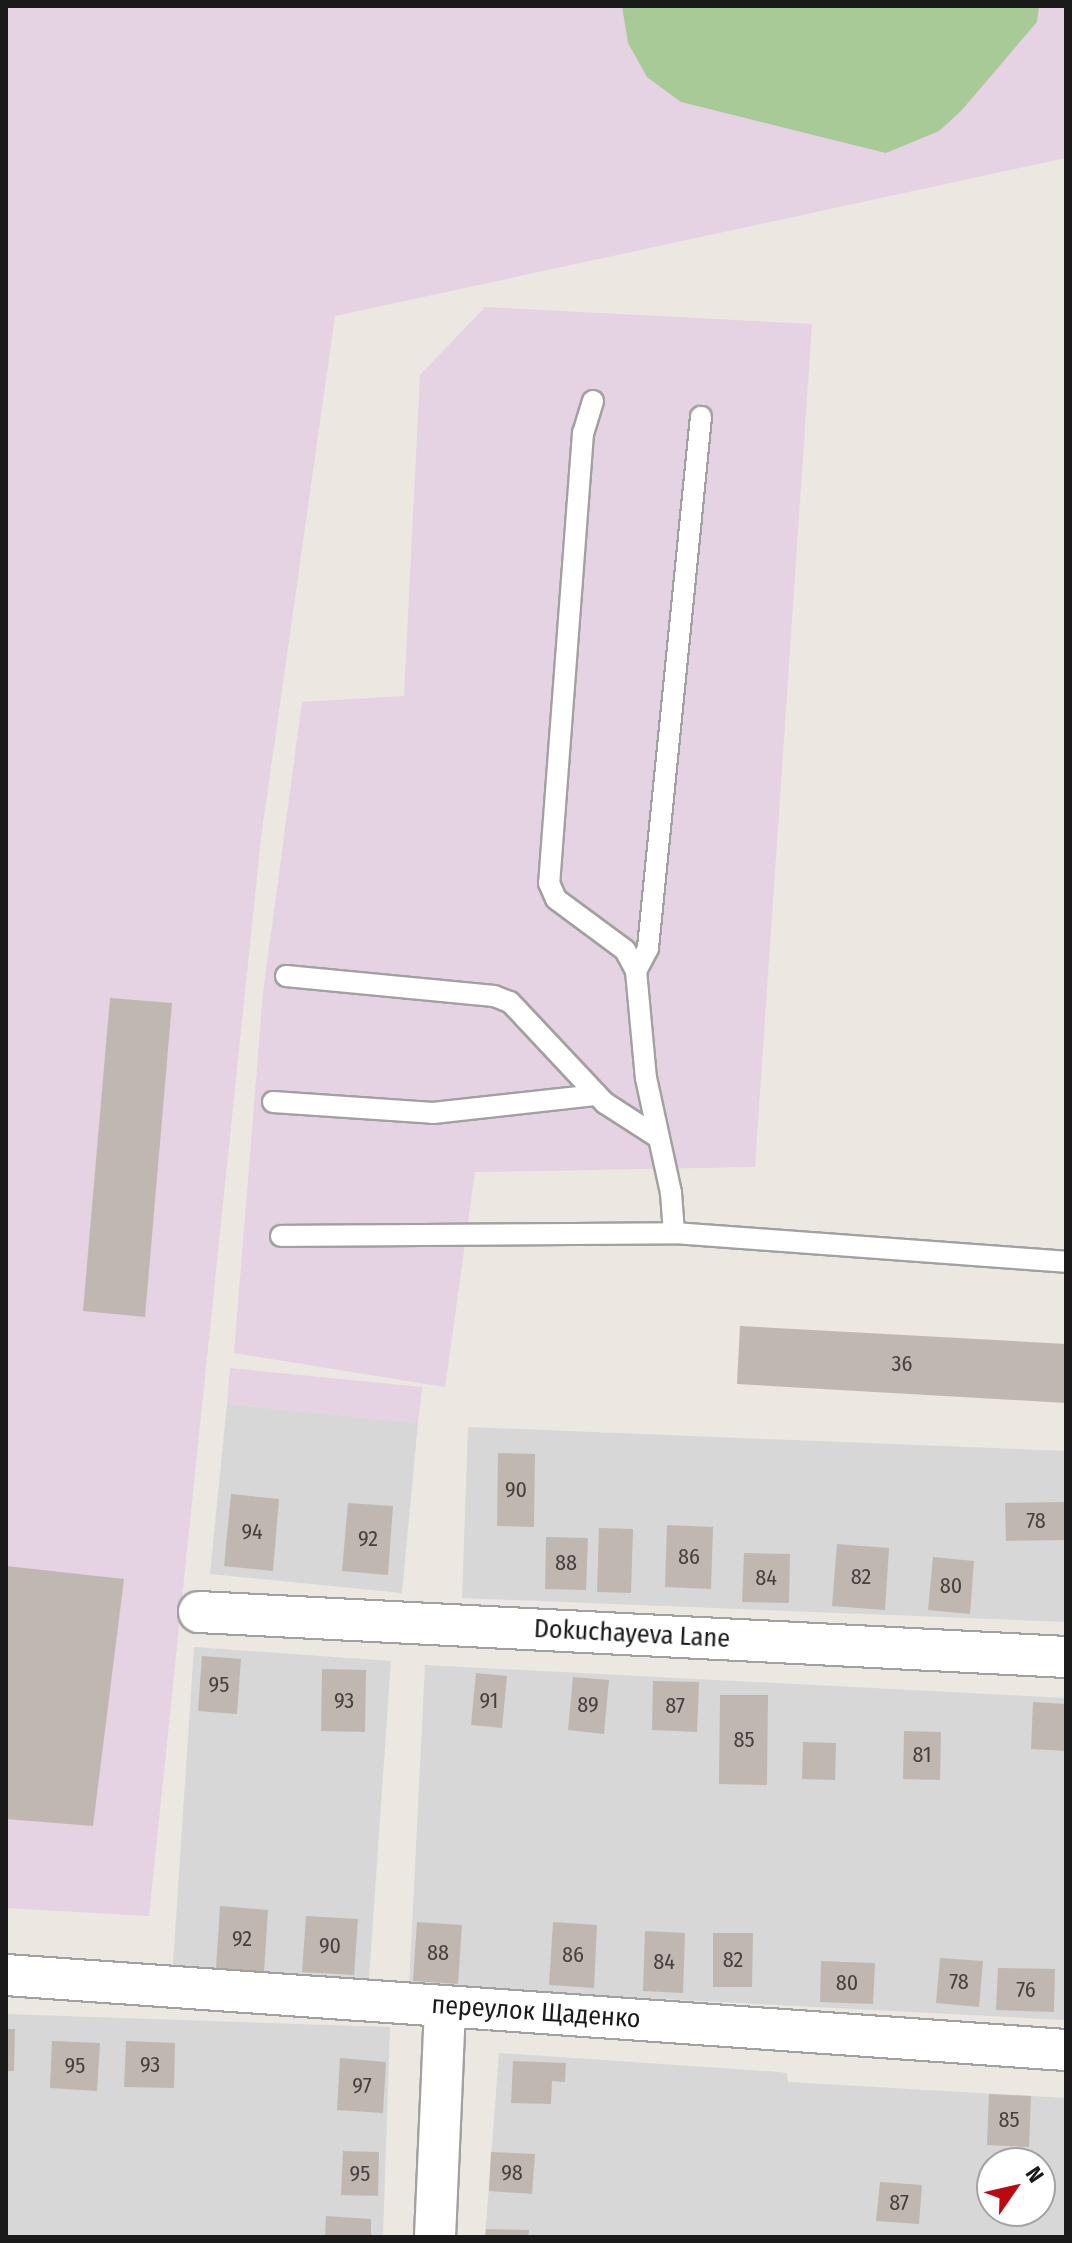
<!DOCTYPE html>
<html>
<head>
<meta charset="utf-8">
<style>
	body { margin:0 }
	#map { position:relative; width:1072px; height:2243px; overflow:hidden; background:#ece7e0; font-family:"Fira Sans Condensed",sans-serif }
	div>[style] { position:absolute }
	.residential>* { inset:0; background:#d8d7d7 }
	.industrial>* { inset:0; background:#e5d2e2 }
	.forest>* { inset:0; background:#a7ca96 }
	.building>* { inset:0; background:#c0b7b0 }
	.roads { filter:drop-shadow(2px 0 #a1a1a1) drop-shadow(-2px 0 #a1a1a1) drop-shadow(0 2px #a1a1a1) drop-shadow(0 -2px #a1a1a1) }
	.service>* { height:20px; margin:-10px; padding:0 10px; transform-origin:10px; border-radius:10px; background:#fff }
	.minor>* { height:40px; margin:-20px; padding:0 20px; transform-origin:20px; border-radius:20px; background:#fff }
	span { translate:-50% -50%; white-space:nowrap; text-align:center; line-height:1.15; -webkit-text-stroke:8px #fff; paint-order:stroke }
	.number-label { font-size:22px; color:#444140 }
	.number-label span { -webkit-text-stroke-width:0 }
	.street-label { font-size:26px; color:#1a1a1a }
	.frame { position:absolute; inset:0; border:8px solid #1a1a1a; pointer-events:none }
	.north { position:absolute; left:976px; top:2147px; width:80px; height:80px; box-sizing:border-box; background:#fff; border:2px solid #a3a3a3; border-radius:50%; rotate:56deg; font-size:22px; font-weight:700; line-height:32px; text-align:center; color:#1a1a1a }
	.north::after { content:''; display:block; margin:auto; width:28px; height:36px; background:#bc090f; clip-path:polygon(50% 0,100% 100%,50% 72%,0 100%) }
</style>
</head>
<body>
<div id="map">
	<div class="residential">
		<div style="clip-path:polygon(227px 1404px,418px 1423px,402px 1593px,210px 1574px)"></div>
		<div style="clip-path:polygon(468px 1427px,1066px 1451px,1066px 1622px,462px 1598px)"></div>
		<div style="clip-path:polygon(194px 1647px,391px 1661px,368px 1993px,172px 1979px)"></div>
		<div style="clip-path:polygon(425px 1665px,1066px 1698px,1066px 2020px,409px 1986px)"></div>
		<div style="clip-path:polygon(6px 2014px,390px 2027px,383px 2237px,6px 2237px)"></div>
		<div style="clip-path:polygon(evenodd,499px 2053px,779px 2072px,787px 2073px,788px 2082px,1066px 2098px,1066px 2237px,485px 2237px,499px 2053px,992px 2163px,1040px 2163px,1040px 2211px,992px 2211px,992px 2163px)"></div>
	</div>
	<div class="industrial">
		<div style="clip-path:polygon(6px 6px,1066px 6px,1066px 158px,335px 316px,261px 838px,149px 1916px,6px 1908px)"></div>
		<div style="clip-path:polygon(485px 307px,812px 324px,755px 1167px,475px 1172px,445px 1387px,234px 1353px,263px 993px,302px 702px,404px 696px,420px 375px)"></div>
		<div style="clip-path:polygon(230px 1368px,422px 1387px,418px 1423px,227px 1404px)"></div>
	</div>
	<div class="forest">
		<div style="clip-path:polygon(622px 6px,1039px 6px,1037px 22px,961px 111px,939px 131px,886px 153px,681px 102px,647px 77px,628px 43px)"></div>
	</div>
	<div class="building">
		<div style="clip-path:polygon(110px 998px,172px 1003px,145px 1317px,83px 1311px)"></div>
		<div style="clip-path:polygon(740px 1326px,1066px 1344px,1066px 1403px,737px 1384px)"></div>
		<div style="clip-path:polygon(498px 1453px,535px 1454px,534px 1527px,497px 1526px)"></div>
		<div style="clip-path:polygon(231px 1494px,279px 1499px,273px 1571px,224px 1566px)"></div>
		<div style="clip-path:polygon(1066px 1502px,1066px 1540px,1006px 1541px,1005px 1503px)"></div>
		<div style="clip-path:polygon(348px 1503px,393px 1506px,388px 1575px,342px 1571px)"></div>
		<div style="clip-path:polygon(667px 1525px,713px 1527px,711px 1589px,665px 1587px)"></div>
		<div style="clip-path:polygon(599px 1528px,633px 1529px,631px 1593px,597px 1592px)"></div>
		<div style="clip-path:polygon(546px 1537px,588px 1538px,586px 1590px,545px 1589px)"></div>
		<div style="clip-path:polygon(837px 1544px,889px 1548px,885px 1610px,832px 1606px)"></div>
		<div style="clip-path:polygon(744px 1553px,790px 1554px,789px 1603px,742px 1602px)"></div>
		<div style="clip-path:polygon(933px 1557px,974px 1561px,970px 1614px,928px 1610px)"></div>
		<div style="clip-path:polygon(6px 1566px,124px 1579px,93px 1826px,6px 1819px)"></div>
		<div style="clip-path:polygon(202px 1656px,241px 1659px,237px 1714px,198px 1711px)"></div>
		<div style="clip-path:polygon(322px 1669px,366px 1670px,365px 1732px,321px 1731px)"></div>
		<div style="clip-path:polygon(476px 1673px,507px 1676px,502px 1728px,471px 1725px)"></div>
		<div style="clip-path:polygon(573px 1677px,609px 1680px,604px 1734px,568px 1730px)"></div>
		<div style="clip-path:polygon(653px 1681px,699px 1682px,697px 1732px,652px 1730px)"></div>
		<div style="clip-path:polygon(720px 1695px,768px 1695px,767px 1785px,719px 1784px)"></div>
		<div style="clip-path:polygon(1033px 1702px,1066px 1704px,1066px 1751px,1031px 1749px)"></div>
		<div style="clip-path:polygon(904px 1731px,941px 1732px,940px 1780px,903px 1779px)"></div>
		<div style="clip-path:polygon(803px 1742px,836px 1743px,835px 1780px,802px 1779px)"></div>
		<div style="clip-path:polygon(220px 1906px,268px 1910px,264px 1972px,216px 1968px)"></div>
		<div style="clip-path:polygon(306px 1916px,358px 1919px,354px 1975px,302px 1972px)"></div>
		<div style="clip-path:polygon(417px 1922px,462px 1925px,458px 1984px,413px 1981px)"></div>
		<div style="clip-path:polygon(553px 1922px,597px 1925px,594px 1988px,549px 1985px)"></div>
		<div style="clip-path:polygon(645px 1931px,685px 1933px,683px 1993px,643px 1991px)"></div>
		<div style="clip-path:polygon(713px 1933px,753px 1933px,752px 1987px,713px 1987px)"></div>
		<div style="clip-path:polygon(940px 1958px,983px 1961px,979px 2007px,936px 2003px)"></div>
		<div style="clip-path:polygon(821px 1961px,875px 1963px,873px 2004px,820px 2002px)"></div>
		<div style="clip-path:polygon(998px 1968px,1055px 1969px,1054px 2012px,996px 2010px)"></div>
		<div style="clip-path:polygon(6px 2029px,15px 2029px,14px 2071px,6px 2071px)"></div>
		<div style="clip-path:polygon(52px 2041px,100px 2043px,97px 2091px,50px 2088px)"></div>
		<div style="clip-path:polygon(126px 2041px,175px 2043px,174px 2088px,124px 2087px)"></div>
		<div style="clip-path:polygon(340px 2058px,386px 2062px,383px 2113px,337px 2110px)"></div>
		<div style="clip-path:polygon(513px 2061px,566px 2063px,565px 2082px,552px 2081px,551px 2104px,511px 2103px)"></div>
		<div style="clip-path:polygon(989px 2094px,1031px 2096px,1029px 2147px,987px 2145px)"></div>
		<div style="clip-path:polygon(343px 2151px,379px 2152px,378px 2196px,341px 2195px)"></div>
		<div style="clip-path:polygon(491px 2152px,535px 2154px,532px 2194px,489px 2191px)"></div>
		<div style="clip-path:polygon(880px 2182px,922px 2185px,919px 2224px,876px 2221px)"></div>
		<div style="clip-path:polygon(326px 2216px,371px 2219px,371px 2237px,325px 2237px)"></div>
		<div style="clip-path:polygon(486px 2229px,529px 2230px,528px 2237px,485px 2237px)"></div>
	</div>
	<div class="roads">
		<div class="service">
			<div style="left:593px;top:401px;width:34px;rotate:107deg"></div>
			<div style="left:583px;top:433px;width:451px;rotate:94.3deg"></div>
			<div style="left:549px;top:883px;width:17px;rotate:66deg"></div>
			<div style="left:556px;top:899px;width:86px;rotate:36.5deg"></div>
			<div style="left:625px;top:950px;width:24px;rotate:62deg"></div>
			<div style="left:636px;top:971px;width:107px;rotate:84.7deg"></div>
			<div style="left:646px;top:1078px;width:118px;rotate:77.7deg"></div>
			<div style="left:671px;top:1193px;width:40px;rotate:85.7deg"></div>
			<div style="left:636px;top:971px;width:26px;rotate:-62deg"></div>
			<div style="left:648px;top:948px;width:534px;rotate:-84.3deg"></div>
			<div style="left:286px;top:976px;width:209px;rotate:5.5deg"></div>
			<div style="left:494px;top:996px;width:17px;rotate:21deg"></div>
			<div style="left:510px;top:1002px;width:139px;rotate:46.8deg"></div>
			<div style="left:605px;top:1103px;width:61px;rotate:32.9deg"></div>
			<div style="left:273px;top:1102px;width:160px;rotate:3.9deg"></div>
			<div style="left:433px;top:1113px;width:165px;rotate:-6.3deg"></div>
			<div style="left:281px;top:1236px;width:393px;rotate:-0.4deg"></div>
			<div style="left:674px;top:1233px;width:393px;rotate:4.2deg"></div>
		</div>
		<div class="minor">
			<div style="left:199px;top:1612px;width:868px;rotate:2.97deg"></div>
			<div style="left:6px;top:1975px;width:1063px;rotate:4.05deg"></div>
			<div style="left:435px;top:2237px;width:231px;rotate:-87.5deg"></div>
		</div>
	</div>
	<div class="number-label">
		<span style="left:902px;top:1364px">36</span>
		<span style="left:516px;top:1490px">90</span>
		<span style="left:1036px;top:1521px">78</span>
		<span style="left:252px;top:1532px">94</span>
		<span style="left:368px;top:1539px">92</span>
		<span style="left:689px;top:1557px">86</span>
		<span style="left:566px;top:1563px">88</span>
		<span style="left:861px;top:1577px">82</span>
		<span style="left:766px;top:1578px">84</span>
		<span style="left:951px;top:1586px">80</span>
		<span style="left:219px;top:1685px">95</span>
		<span style="left:344px;top:1701px">93</span>
		<span style="left:489px;top:1701px">91</span>
		<span style="left:588px;top:1705px">89</span>
		<span style="left:675px;top:1706px">87</span>
		<span style="left:744px;top:1740px">85</span>
		<span style="left:922px;top:1755px">81</span>
		<span style="left:242px;top:1939px">92</span>
		<span style="left:330px;top:1946px">90</span>
		<span style="left:438px;top:1953px">88</span>
		<span style="left:573px;top:1955px">86</span>
		<span style="left:733px;top:1960px">82</span>
		<span style="left:664px;top:1962px">84</span>
		<span style="left:959px;top:1982px">78</span>
		<span style="left:847px;top:1983px">80</span>
		<span style="left:1026px;top:1990px">76</span>
		<span style="left:150px;top:2065px">93</span>
		<span style="left:75px;top:2066px">95</span>
		<span style="left:362px;top:2086px">97</span>
		<span style="left:1009px;top:2120px">85</span>
		<span style="left:512px;top:2173px">98</span>
		<span style="left:360px;top:2174px">95</span>
		<span style="left:899px;top:2203px">87</span>
	</div>
	<div class="street-label">
		<span style="left:632px;top:1634px;rotate:3deg">Dokuchayeva Lane</span>
		<span style="left:536px;top:2012px;rotate:4deg">переулок Щаденко</span>
	</div>
	<div class="frame"></div>
	<div class="north">N</div>
</div>
</body>
</html>
